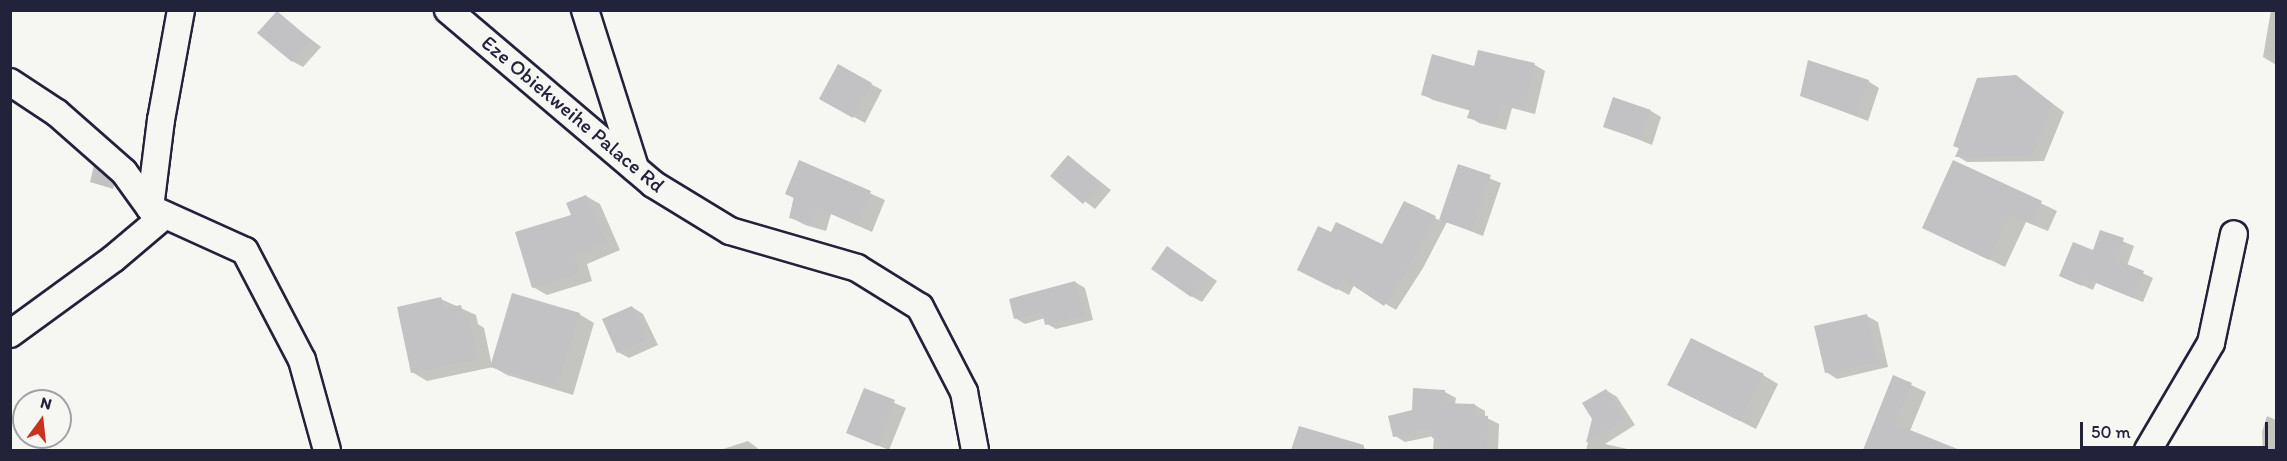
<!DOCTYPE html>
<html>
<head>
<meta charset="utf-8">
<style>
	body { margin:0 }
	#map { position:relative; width:2287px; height:461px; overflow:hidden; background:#f6f6f2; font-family:Itim,sans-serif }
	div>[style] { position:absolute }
	.shadow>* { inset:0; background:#0003 }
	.building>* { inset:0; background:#c2c2c4 }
	.roads { filter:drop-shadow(2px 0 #22223b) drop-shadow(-2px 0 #22223b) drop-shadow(0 2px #22223b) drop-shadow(0 -2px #22223b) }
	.minor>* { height:26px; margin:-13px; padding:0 13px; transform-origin:13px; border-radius:13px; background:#f6f6f2 }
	span { translate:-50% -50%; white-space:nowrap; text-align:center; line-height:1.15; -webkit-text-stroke:5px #f6f6f2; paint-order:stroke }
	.street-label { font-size:21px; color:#22223b }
	.frame { position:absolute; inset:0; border:12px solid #22223b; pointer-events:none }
	.north { position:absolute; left:12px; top:389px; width:60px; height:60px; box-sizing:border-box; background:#f6f6f2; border:2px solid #a1a1a9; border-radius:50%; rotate:15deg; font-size:16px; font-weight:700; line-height:24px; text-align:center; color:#22223b }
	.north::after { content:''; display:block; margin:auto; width:21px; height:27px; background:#c8321e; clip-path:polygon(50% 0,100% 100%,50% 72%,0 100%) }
	.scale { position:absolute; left:2080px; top:422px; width:188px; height:27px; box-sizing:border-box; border:3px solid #22223b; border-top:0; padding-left:8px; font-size:18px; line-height:21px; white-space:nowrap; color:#22223b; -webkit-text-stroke:4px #f6f6f2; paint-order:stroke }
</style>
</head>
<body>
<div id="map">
	<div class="shadow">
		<div style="clip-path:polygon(2271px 10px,2276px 10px,2276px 65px,2263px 57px)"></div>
		<div style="clip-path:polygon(277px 13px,321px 47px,303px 67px,292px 61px)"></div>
		<div style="clip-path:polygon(1479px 52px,1535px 65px,1545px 71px,1535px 114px,1512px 108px,1506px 130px,1479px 123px,1469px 117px,1471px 111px,1433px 100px,1422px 94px,1475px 68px)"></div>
		<div style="clip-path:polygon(839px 67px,882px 90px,865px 123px,832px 105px)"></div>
		<div style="clip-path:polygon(2016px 77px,2064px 112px,2044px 161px,1967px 162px,1957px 156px,1960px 149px,1954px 146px)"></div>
		<div style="clip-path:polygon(1868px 81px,1879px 88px,1868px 121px,1802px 96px)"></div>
		<div style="clip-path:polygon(1651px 111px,1661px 117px,1652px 145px,1605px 126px)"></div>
		<div style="clip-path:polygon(1069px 157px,1111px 190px,1095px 209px,1052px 176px)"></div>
		<div style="clip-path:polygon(800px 162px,885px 200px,872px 232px,831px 214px,826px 231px,805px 225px,790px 217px)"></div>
		<div style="clip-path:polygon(1954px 162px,2057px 211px,2048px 231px,2026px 222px,2005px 267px,1924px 228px)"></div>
		<div style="clip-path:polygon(1459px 166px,1501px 183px,1483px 236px,1447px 222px,1423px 268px,1396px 310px,1354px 285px,1349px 295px,1310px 275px,1332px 234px,1382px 246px,1435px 218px,1441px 221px)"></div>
		<div style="clip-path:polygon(99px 170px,115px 184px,113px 189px,91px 182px)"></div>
		<div style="clip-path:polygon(586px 196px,600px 204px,620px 250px,587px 264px,592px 281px,547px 295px,533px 287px)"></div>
		<div style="clip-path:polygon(2101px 232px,2134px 246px,2127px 266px,2153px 278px,2143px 302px,2096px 283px,2093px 290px,2061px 276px,2094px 252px)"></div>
		<div style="clip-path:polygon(1168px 248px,1217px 281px,1202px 302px,1191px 296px)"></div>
		<div style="clip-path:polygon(1075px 282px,1085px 288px,1093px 320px,1056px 329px,1047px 324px,1045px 318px,1025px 324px,1015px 318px)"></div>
		<div style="clip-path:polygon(441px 299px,476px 315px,478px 324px,484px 328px,492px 366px,579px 314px,594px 323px,573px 395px,507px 375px,493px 367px,427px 381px,412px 372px)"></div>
		<div style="clip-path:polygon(632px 307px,643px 314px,658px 345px,629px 358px,618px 352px)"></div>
		<div style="clip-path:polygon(1867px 316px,1878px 322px,1888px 367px,1837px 379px,1826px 372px)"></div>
		<div style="clip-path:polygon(1763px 375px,1778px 384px,1756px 429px,1684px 393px)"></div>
		<div style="clip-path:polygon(1894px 377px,1926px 392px,1910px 431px,1951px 450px,1865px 450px)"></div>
		<div style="clip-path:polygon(865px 390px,906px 408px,889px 450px,848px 433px)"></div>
		<div style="clip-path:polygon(1606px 390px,1617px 397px,1635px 425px,1605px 444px,1632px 450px,1586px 450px,1594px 419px)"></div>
		<div style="clip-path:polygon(1445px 392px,1456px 398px,1455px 404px,1475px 405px,1485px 411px,1485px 417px,1499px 424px,1498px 450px,1433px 450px,1434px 436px,1405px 442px,1395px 436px,1414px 412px)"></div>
		<div style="clip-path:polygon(2267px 416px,2276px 420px,2276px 450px,2263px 450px,2262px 432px)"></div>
		<div style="clip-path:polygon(1300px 428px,1360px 446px,1368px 450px,1293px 450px)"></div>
		<div style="clip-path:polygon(748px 441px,760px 450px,720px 450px)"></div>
	</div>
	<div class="building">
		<div style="clip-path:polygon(277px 11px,311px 40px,292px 62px,257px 33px)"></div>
		<div style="clip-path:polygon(1478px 50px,1535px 63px,1525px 109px,1501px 104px,1495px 125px,1467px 118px,1470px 109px,1421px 95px,1432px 54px,1474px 66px)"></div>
		<div style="clip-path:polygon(1808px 60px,1869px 80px,1857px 116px,1800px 96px)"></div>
		<div style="clip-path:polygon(838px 64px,872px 83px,853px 118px,819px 99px)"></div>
		<div style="clip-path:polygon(2016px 75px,2053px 104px,2032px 156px,1955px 157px,1959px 148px,1953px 146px,1977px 78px)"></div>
		<div style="clip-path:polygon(1613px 97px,1651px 110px,1641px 140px,1603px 127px)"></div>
		<div style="clip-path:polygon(1068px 155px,1101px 183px,1083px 204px,1050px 176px)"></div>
		<div style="clip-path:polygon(799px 160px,871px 191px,857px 225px,816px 207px,812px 224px,789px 218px,794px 198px,785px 194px)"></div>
		<div style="clip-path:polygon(1953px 160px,2042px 201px,2032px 224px,2010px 214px,1989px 260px,1922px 228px)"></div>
		<div style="clip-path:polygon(1458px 164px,1491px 175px,1472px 231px,1439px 220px)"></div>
		<div style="clip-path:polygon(94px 165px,110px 180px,108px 187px,90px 182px)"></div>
		<div style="clip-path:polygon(586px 195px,607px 242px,574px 256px,579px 274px,532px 288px,515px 232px,571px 215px,566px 203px)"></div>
		<div style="clip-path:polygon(1404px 201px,1436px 216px,1412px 262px,1384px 306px,1343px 279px,1337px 290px,1297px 270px,1318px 226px,1331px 232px,1336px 222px,1382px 244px)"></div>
		<div style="clip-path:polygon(2100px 230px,2124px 238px,2117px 260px,2144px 271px,2133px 298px,2085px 278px,2082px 286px,2059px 276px,2073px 242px,2093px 250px)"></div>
		<div style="clip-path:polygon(1167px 246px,1207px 274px,1191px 297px,1151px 269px)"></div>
		<div style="clip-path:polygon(1075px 281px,1085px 315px,1045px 325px,1042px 312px,1014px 319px,1009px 299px)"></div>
		<div style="clip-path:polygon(512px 293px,580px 313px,557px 387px,490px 367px)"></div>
		<div style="clip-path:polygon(441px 297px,444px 308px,461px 305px,464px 318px,469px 317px,478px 359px,411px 373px,397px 307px)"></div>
		<div style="clip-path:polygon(632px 306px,648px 339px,617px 353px,602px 319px)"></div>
		<div style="clip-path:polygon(1867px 314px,1878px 362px,1825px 373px,1814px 326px)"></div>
		<div style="clip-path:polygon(1691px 338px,1764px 374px,1740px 421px,1667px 385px)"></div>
		<div style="clip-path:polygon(1893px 375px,1912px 383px,1895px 424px,1960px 450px,1863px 450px)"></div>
		<div style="clip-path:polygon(864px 388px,895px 400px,878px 446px,846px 433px)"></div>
		<div style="clip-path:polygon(1413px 388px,1445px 390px,1445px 403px,1475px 404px,1475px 415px,1488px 416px,1487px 450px,1440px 450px,1441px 439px,1432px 438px,1432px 428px,1393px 437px,1388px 416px,1412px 410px)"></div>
		<div style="clip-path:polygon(1606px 389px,1625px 419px,1586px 443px,1592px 419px,1582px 403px)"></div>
		<div style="clip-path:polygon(1299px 426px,1364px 445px,1364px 450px,1291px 450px)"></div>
	</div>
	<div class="roads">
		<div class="minor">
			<div style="left:448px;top:10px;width:269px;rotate:40.3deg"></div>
			<div style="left:653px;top:184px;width:90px;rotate:31.4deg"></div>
			<div style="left:730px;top:231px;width:132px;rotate:16.2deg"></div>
			<div style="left:857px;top:268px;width:74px;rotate:31.8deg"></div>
			<div style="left:920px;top:307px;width:96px;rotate:62.6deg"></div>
			<div style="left:964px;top:392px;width:59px;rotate:79.3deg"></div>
			<div style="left:585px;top:10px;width:166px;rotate:72.4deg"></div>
			<div style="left:10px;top:82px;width:56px;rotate:33.4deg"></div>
			<div style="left:57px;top:113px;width:89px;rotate:41.4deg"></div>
			<div style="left:124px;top:172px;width:44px;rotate:54.2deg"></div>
			<div style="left:150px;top:208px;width:104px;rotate:24.4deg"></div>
			<div style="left:245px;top:251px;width:123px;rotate:62.4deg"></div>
			<div style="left:302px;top:360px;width:93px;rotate:74.5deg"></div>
			<div style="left:150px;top:208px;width:89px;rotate:-82.9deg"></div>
			<div style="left:161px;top:120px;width:112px;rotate:-79.7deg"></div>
			<div style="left:10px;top:334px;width:127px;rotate:-36.1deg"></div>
			<div style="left:113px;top:259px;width:68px;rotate:-40.2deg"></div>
			<div style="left:2148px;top:450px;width:124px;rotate:-59.5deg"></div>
			<div style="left:2211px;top:343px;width:111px;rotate:-78.1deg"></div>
		</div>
	</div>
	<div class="street-label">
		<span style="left:573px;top:114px;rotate:40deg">Eze Obiekweihe Palace Rd</span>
	</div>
	<div class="frame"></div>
	<div class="north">N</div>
	<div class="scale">50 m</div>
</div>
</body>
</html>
